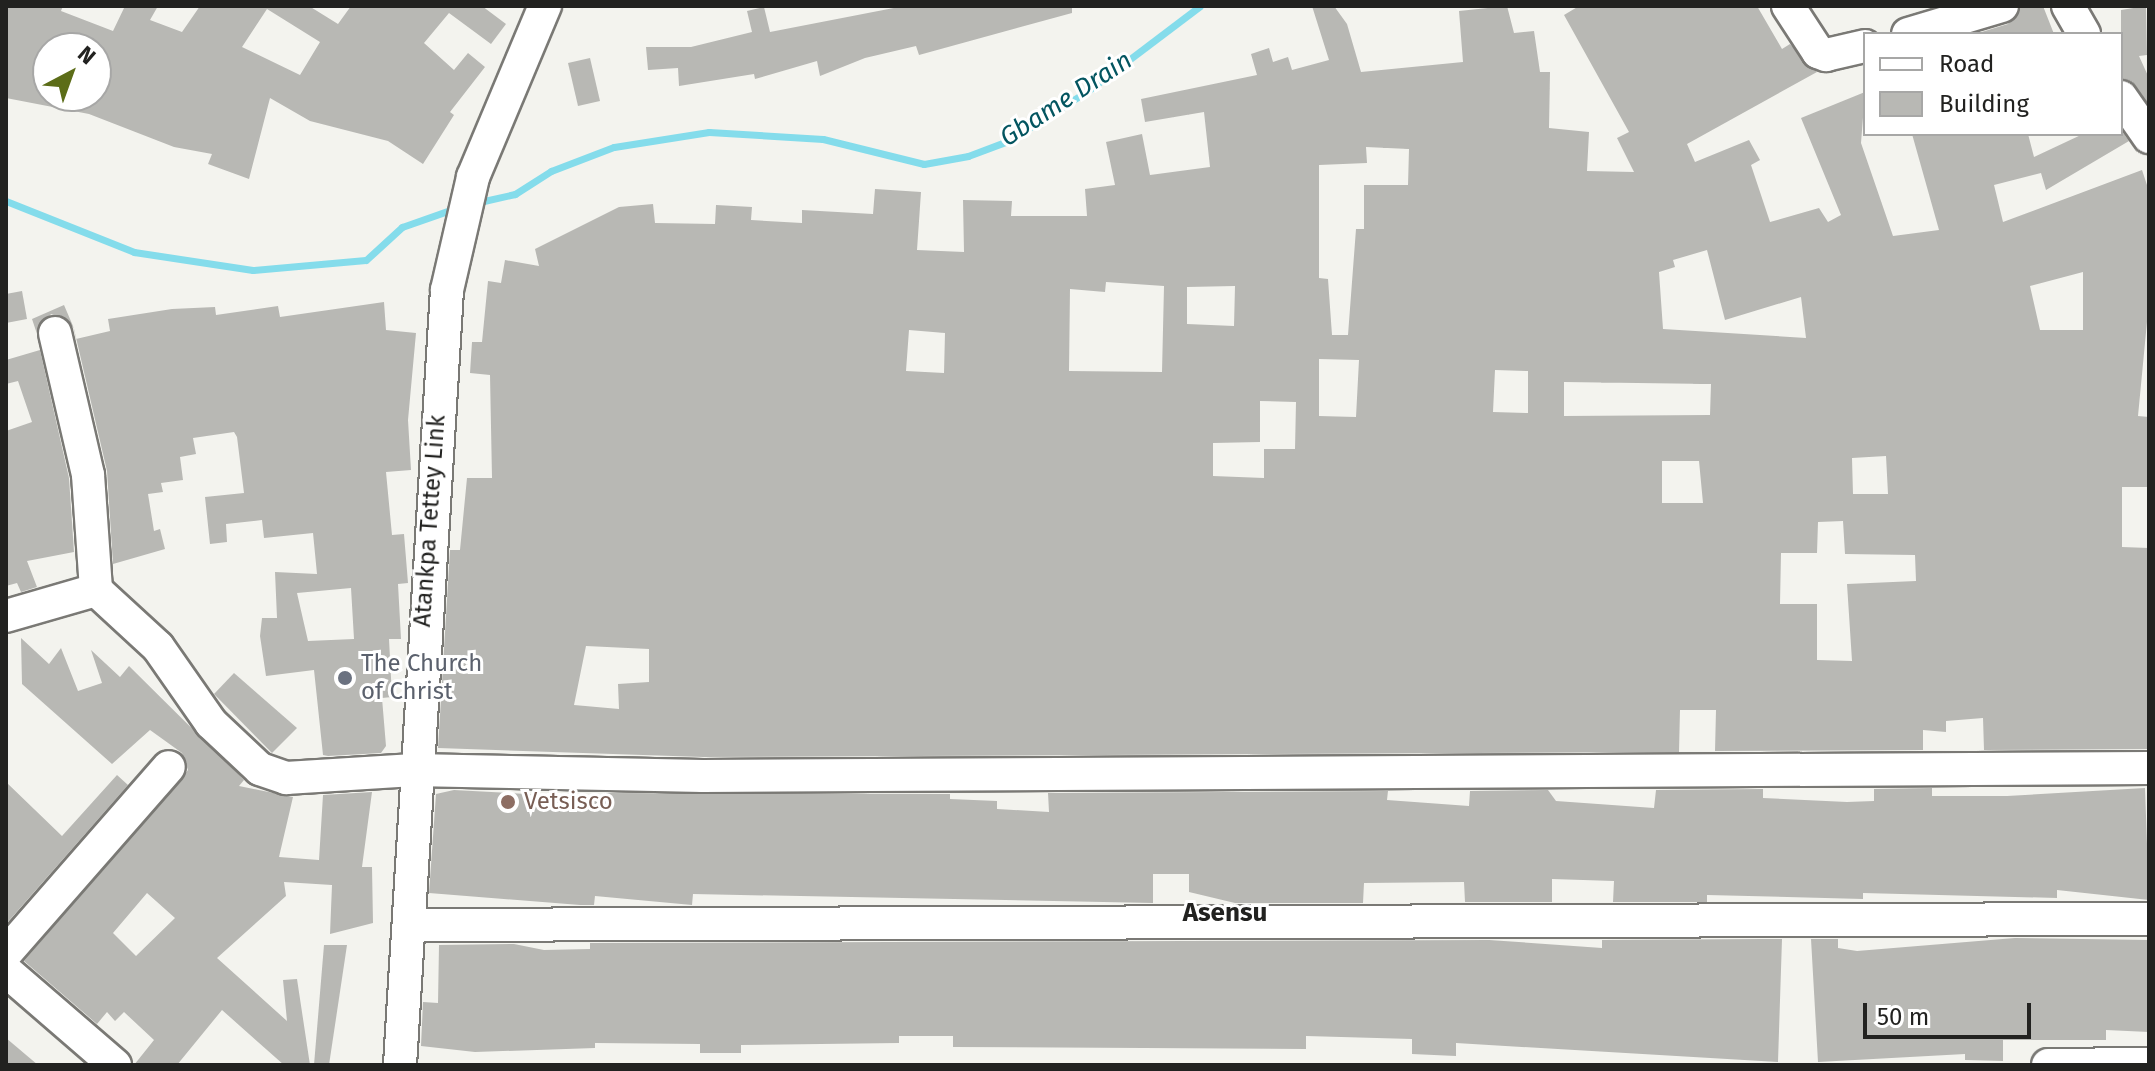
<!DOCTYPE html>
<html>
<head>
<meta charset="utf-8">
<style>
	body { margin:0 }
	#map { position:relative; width:2155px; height:1071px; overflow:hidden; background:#f3f3ee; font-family:"Fira Sans",sans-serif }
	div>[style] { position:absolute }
	.stream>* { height:7px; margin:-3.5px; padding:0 3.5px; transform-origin:3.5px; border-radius:3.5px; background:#84dceb }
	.building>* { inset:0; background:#b8b8b4 }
	.roads { filter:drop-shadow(2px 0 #7a7975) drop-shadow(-2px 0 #7a7975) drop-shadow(0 2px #7a7975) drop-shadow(0 -2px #7a7975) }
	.minor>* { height:32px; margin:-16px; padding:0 16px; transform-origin:16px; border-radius:16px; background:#fff }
	.dots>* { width:22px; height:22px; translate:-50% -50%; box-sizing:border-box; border:4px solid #fff; border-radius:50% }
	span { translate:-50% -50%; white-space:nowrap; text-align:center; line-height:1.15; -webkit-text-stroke:6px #fff; paint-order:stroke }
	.street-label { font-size:24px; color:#222220 }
	.worship-label { font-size:24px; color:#5b616d }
	.left { translate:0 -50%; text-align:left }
	.education-label { font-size:24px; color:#785e54 }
	.water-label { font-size:26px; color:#035560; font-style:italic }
	.neighbourhood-label { font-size:26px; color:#222220; font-weight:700 }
	.frame { position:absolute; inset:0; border:8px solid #222220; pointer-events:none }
	.legend { position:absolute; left:1863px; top:32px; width:260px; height:104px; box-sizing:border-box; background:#fff; border:2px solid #a7a7a6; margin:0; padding:10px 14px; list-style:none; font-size:24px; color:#222220 }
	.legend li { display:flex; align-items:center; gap:16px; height:40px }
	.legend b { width:40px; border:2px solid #a7a7a6 }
	.north { position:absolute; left:32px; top:32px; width:80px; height:80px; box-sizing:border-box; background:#fff; border:2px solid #a7a7a6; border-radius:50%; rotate:41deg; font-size:22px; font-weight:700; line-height:32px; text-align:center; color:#222220 }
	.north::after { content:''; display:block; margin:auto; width:28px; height:36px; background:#5c6d18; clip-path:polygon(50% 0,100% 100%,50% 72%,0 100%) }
	.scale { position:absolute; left:1863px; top:1003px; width:168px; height:36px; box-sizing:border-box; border:4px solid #222220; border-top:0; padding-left:10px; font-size:24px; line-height:28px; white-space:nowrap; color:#222220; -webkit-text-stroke:6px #fff; paint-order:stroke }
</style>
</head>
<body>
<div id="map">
	<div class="stream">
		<div style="left:6px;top:201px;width:138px;rotate:21.7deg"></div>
		<div style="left:134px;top:252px;width:120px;rotate:8.6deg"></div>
		<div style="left:253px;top:270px;width:113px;rotate:-5.1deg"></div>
		<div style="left:366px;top:260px;width:49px;rotate:-42.5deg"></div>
		<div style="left:402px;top:227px;width:60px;rotate:-19.3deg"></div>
		<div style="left:475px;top:203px;width:41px;rotate:-12.7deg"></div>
		<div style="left:515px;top:194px;width:43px;rotate:-32.6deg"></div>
		<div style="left:551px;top:171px;width:67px;rotate:-20.9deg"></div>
		<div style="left:614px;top:147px;width:96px;rotate:-9deg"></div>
		<div style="left:709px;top:132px;width:114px;rotate:3.5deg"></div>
		<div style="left:823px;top:139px;width:104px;rotate:13.9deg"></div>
		<div style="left:924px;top:164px;width:45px;rotate:-10.3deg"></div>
		<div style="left:968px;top:156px;width:43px;rotate:-20.6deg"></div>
		<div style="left:1008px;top:141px;width:96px;rotate:-32.2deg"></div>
		<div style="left:1089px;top:90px;width:139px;rotate:-37.1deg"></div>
	</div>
	<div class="building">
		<div style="clip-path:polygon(evenodd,6px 6px,63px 6px,61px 11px,113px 31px,125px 6px,158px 6px,150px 20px,182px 32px,200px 6px,309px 6px,338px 24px,351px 6px,482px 6px,506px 24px,491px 44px,449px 13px,424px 43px,454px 70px,468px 53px,485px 67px,450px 112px,454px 115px,423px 164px,388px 141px,310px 121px,270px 98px,249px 179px,208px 164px,212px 154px,174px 147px,89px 114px,6px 98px,6px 6px,267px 9px,320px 42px,300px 75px,242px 47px,267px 9px,6px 6px,48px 48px,103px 48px,96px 62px,96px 96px,48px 96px,48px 48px)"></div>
		<div style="clip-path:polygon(904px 6px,1072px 6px,1072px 13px,919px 55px,916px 46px,865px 58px,820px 76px,817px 61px,755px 79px,754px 74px,679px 86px,678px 68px,648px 70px,646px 47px,691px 47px,752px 32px,747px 11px,764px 7px,770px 32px)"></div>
		<div style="clip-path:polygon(evenodd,1312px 6px,1334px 6px,1347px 24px,1361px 72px,1463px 62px,1459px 11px,1507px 6px,1514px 33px,1534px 31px,1540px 72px,1550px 72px,1549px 128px,1589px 132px,1587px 171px,1634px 172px,1617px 138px,1629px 132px,1564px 15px,1579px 6px,1757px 6px,1782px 49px,1790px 44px,1817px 72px,1687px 144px,1695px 162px,1749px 140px,1760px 160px,1751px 165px,1770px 222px,1819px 208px,1828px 222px,1841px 215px,1801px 118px,1865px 92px,1861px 143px,1893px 236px,1939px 230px,1912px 134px,2028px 134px,2034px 157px,2083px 134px,2121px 130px,2129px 141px,2046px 190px,2041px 173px,1994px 185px,2003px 222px,2142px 170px,2149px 191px,2149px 301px,2138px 416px,2149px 417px,2149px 487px,2122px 487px,2122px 547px,2149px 548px,2149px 749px,1984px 750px,1983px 718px,1946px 721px,1946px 732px,1923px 730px,1923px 750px,1715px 751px,1716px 710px,1680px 710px,1679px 752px,703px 757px,438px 748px,450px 550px,460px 550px,467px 478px,492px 478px,490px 375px,470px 373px,472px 342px,482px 342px,488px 281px,501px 283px,505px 260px,539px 266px,535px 249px,619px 207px,653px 204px,655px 223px,715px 224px,716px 205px,752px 207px,751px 220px,802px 223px,802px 210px,873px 214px,875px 189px,921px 192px,917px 250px,964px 252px,963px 200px,1012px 201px,1011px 216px,1087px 216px,1085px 189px,1115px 185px,1106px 142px,1142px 134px,1150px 175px,1210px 167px,1204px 112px,1145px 122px,1141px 99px,1257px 75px,1251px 54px,1269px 48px,1273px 62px,1288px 57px,1292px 70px,1329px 60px,1312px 6px,1366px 147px,1409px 149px,1408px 185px,1364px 185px,1364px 229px,1356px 229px,1348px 335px,1332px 335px,1328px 279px,1319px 278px,1319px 165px,1367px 163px,1366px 147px,1312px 6px,1707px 250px,1725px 320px,1801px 297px,1806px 338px,1663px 329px,1659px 272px,1675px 267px,1673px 260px,1707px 250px,1312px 6px,2083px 272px,2083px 330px,2040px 330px,2030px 286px,2083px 272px,1312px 6px,1106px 282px,1164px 286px,1162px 372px,1069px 371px,1070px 289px,1105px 292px,1106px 282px,1312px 6px,1235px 286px,1234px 326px,1187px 324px,1187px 287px,1235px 286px,1312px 6px,909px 330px,945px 333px,944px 373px,906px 371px,909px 330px,1312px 6px,1319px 359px,1359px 360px,1356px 417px,1319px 416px,1319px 359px,1312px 6px,1495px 370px,1528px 371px,1528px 413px,1493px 412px,1495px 370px,1312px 6px,1564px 382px,1711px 384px,1710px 415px,1564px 416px,1564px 382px,1312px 6px,1260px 401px,1296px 402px,1295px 449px,1264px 449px,1264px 478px,1213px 476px,1213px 443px,1260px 442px,1260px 401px,1312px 6px,1886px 456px,1888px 494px,1853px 494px,1852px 458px,1886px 456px,1312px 6px,1662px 461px,1699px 461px,1703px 503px,1662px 503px,1662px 461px,1312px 6px,1843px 521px,1845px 554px,1915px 555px,1916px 581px,1847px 584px,1852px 661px,1817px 660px,1817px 604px,1780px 604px,1781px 553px,1817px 553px,1818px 522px,1843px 521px,1312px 6px,586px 646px,649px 649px,649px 682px,618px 684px,619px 709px,574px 705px,586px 646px)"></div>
		<div style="clip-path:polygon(2020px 6px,2043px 6px,2054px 34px,1975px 34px,2008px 24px)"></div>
		<div style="clip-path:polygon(2146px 6px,2147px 55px,2139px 56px,2149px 78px,2149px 104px,2121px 78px,2121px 10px)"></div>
		<div style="clip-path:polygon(590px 58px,600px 101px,578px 106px,568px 63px)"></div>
		<div style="clip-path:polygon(22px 291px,27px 319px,6px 323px,6px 294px)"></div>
		<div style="clip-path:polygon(evenodd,384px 302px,386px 330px,416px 333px,408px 420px,411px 470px,386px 472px,392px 535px,404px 534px,408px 583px,398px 584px,401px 639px,389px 639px,392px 697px,382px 698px,386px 746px,381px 753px,328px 756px,323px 755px,314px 670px,266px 676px,260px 636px,262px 618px,277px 618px,275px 572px,317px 574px,313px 533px,264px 538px,262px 520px,226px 524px,227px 542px,210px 544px,205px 497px,244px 493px,237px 437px,234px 432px,193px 438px,196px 454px,180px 457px,183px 480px,161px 483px,163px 492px,148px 494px,154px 531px,160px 529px,165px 549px,113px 564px,107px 471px,74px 329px,68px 320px,51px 314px,37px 334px,32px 319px,64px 305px,73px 326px,76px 339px,110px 331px,108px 319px,172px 309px,215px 307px,216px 315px,278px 306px,280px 317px,384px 302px,351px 588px,354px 639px,308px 641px,297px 593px,351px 588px)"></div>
		<div style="clip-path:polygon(40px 350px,69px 478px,74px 552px,27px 561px,37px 587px,21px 592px,17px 583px,6px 586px,6px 431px,32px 422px,18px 381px,6px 384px,6px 360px)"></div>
		<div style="clip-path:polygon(evenodd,21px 638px,49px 664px,61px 648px,78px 691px,102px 683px,91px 650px,120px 677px,129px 666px,244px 780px,239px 786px,293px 797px,279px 857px,319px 860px,323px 795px,372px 792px,362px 867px,372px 867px,373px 923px,330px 934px,332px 885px,284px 882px,286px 896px,217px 958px,287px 1021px,283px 980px,297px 979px,310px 1065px,284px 1065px,222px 1010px,177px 1065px,134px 1065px,154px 1040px,124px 1012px,115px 1021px,107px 1012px,97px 1024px,24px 961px,188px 770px,182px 753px,150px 730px,112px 764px,22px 684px,21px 638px,147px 893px,175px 918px,136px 956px,113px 933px,147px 893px)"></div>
		<div style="clip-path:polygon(234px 673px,297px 728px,272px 753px,214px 694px)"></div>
		<div style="clip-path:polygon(117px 775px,128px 785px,6px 924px,6px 782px,62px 836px)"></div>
		<div style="clip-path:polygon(1932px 788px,1932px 796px,2007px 796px,2145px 788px,2149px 900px,2057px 890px,2057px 898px,1863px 893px,1863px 899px,1707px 895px,1707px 902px,1613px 902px,1614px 881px,1552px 879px,1552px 902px,1465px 902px,1464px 882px,1364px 883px,1363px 903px,1235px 903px,1189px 892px,1189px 874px,1153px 874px,1153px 903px,693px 894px,692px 905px,595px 896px,594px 905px,580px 905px,429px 893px,436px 794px,454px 790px,604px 798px,604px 793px,950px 794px,950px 799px,997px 801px,997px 809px,1049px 812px,1048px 793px,1388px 791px,1387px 800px,1469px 806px,1470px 791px,1548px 790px,1556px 801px,1654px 808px,1656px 790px,1763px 789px,1763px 798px,1847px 802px,1874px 801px,1874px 789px)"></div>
		<div style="clip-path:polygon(2015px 938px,2149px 940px,2149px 1032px,2106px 1030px,2106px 1040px,2003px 1040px,2003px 1061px,1965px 1060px,1965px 1054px,1818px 1062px,1811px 939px,1838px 939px,1838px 948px,1857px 951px)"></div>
		<div style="clip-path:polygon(1762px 939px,1782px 939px,1778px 1062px,1456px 1043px,1456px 1056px,1412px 1054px,1412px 1039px,1306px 1036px,1306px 1049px,953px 1047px,953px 1036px,899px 1036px,899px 1043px,741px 1045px,741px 1053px,700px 1053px,700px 1044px,595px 1043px,595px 1048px,475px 1052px,421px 1046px,423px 1002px,438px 1003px,439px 945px,514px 944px,544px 950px,590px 949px,590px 943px,1489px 940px,1602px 948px,1602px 940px)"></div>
		<div style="clip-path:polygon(324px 945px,347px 945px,329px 1065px,314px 1065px)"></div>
		<div style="clip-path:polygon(6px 1038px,38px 1065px,6px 1065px)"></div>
	</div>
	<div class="roads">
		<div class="minor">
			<div style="left:1788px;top:6px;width:55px;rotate:56.9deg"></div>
			<div style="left:1818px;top:52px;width:9px;rotate:21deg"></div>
			<div style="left:1826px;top:55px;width:40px;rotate:-13deg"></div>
			<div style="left:2068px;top:6px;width:32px;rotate:60deg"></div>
			<div style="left:1908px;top:34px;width:98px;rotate:-16.6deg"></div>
			<div style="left:2121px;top:97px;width:49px;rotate:55deg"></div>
			<div style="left:55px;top:333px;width:146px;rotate:76.9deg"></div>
			<div style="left:88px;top:475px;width:115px;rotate:86deg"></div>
			<div style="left:6px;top:616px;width:94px;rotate:-16.1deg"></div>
			<div style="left:96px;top:590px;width:84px;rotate:42.6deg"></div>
			<div style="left:158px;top:647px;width:93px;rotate:55.1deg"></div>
			<div style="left:211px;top:723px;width:67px;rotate:43.2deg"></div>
			<div style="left:260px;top:769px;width:28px;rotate:19deg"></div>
			<div style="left:286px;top:778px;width:128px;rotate:-3.6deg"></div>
			<div style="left:414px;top:770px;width:289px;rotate:1.2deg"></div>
			<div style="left:703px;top:776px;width:1446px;rotate:-0.32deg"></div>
			<div style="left:412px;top:925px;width:1737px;rotate:-0.2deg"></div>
			<div style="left:6px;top:953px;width:247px;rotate:-48.8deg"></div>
			<div style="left:6px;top:971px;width:144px;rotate:40.8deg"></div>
			<div style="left:400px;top:1065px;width:776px;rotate:-86.53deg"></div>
			<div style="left:447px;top:290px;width:116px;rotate:-77deg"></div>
			<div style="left:473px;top:177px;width:186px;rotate:-67.2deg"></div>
			<div style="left:2048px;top:1065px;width:101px;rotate:-0.6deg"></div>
		</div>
	</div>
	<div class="dots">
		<div style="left:345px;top:678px;background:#6b7280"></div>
		<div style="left:508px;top:802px;background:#8d6e63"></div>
	</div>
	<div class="street-label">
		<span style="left:430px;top:521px;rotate:-86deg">Atankpa Tettey Link</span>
	</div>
	<div class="worship-label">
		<span class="left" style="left:361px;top:678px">The Church<br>of Christ</span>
	</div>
	<div class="education-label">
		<span class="left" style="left:524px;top:802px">Vetsisco</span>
	</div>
	<div class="water-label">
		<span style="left:1066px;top:99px;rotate:-33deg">Gbame Drain</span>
	</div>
	<div class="neighbourhood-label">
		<span style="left:1225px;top:913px">Asensu</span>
	</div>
	<div class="frame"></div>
	<ul class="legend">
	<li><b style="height:10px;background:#fff"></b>Road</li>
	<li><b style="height:22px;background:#b8b8b4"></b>Building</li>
	</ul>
	<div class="north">N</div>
	<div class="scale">50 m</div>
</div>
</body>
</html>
